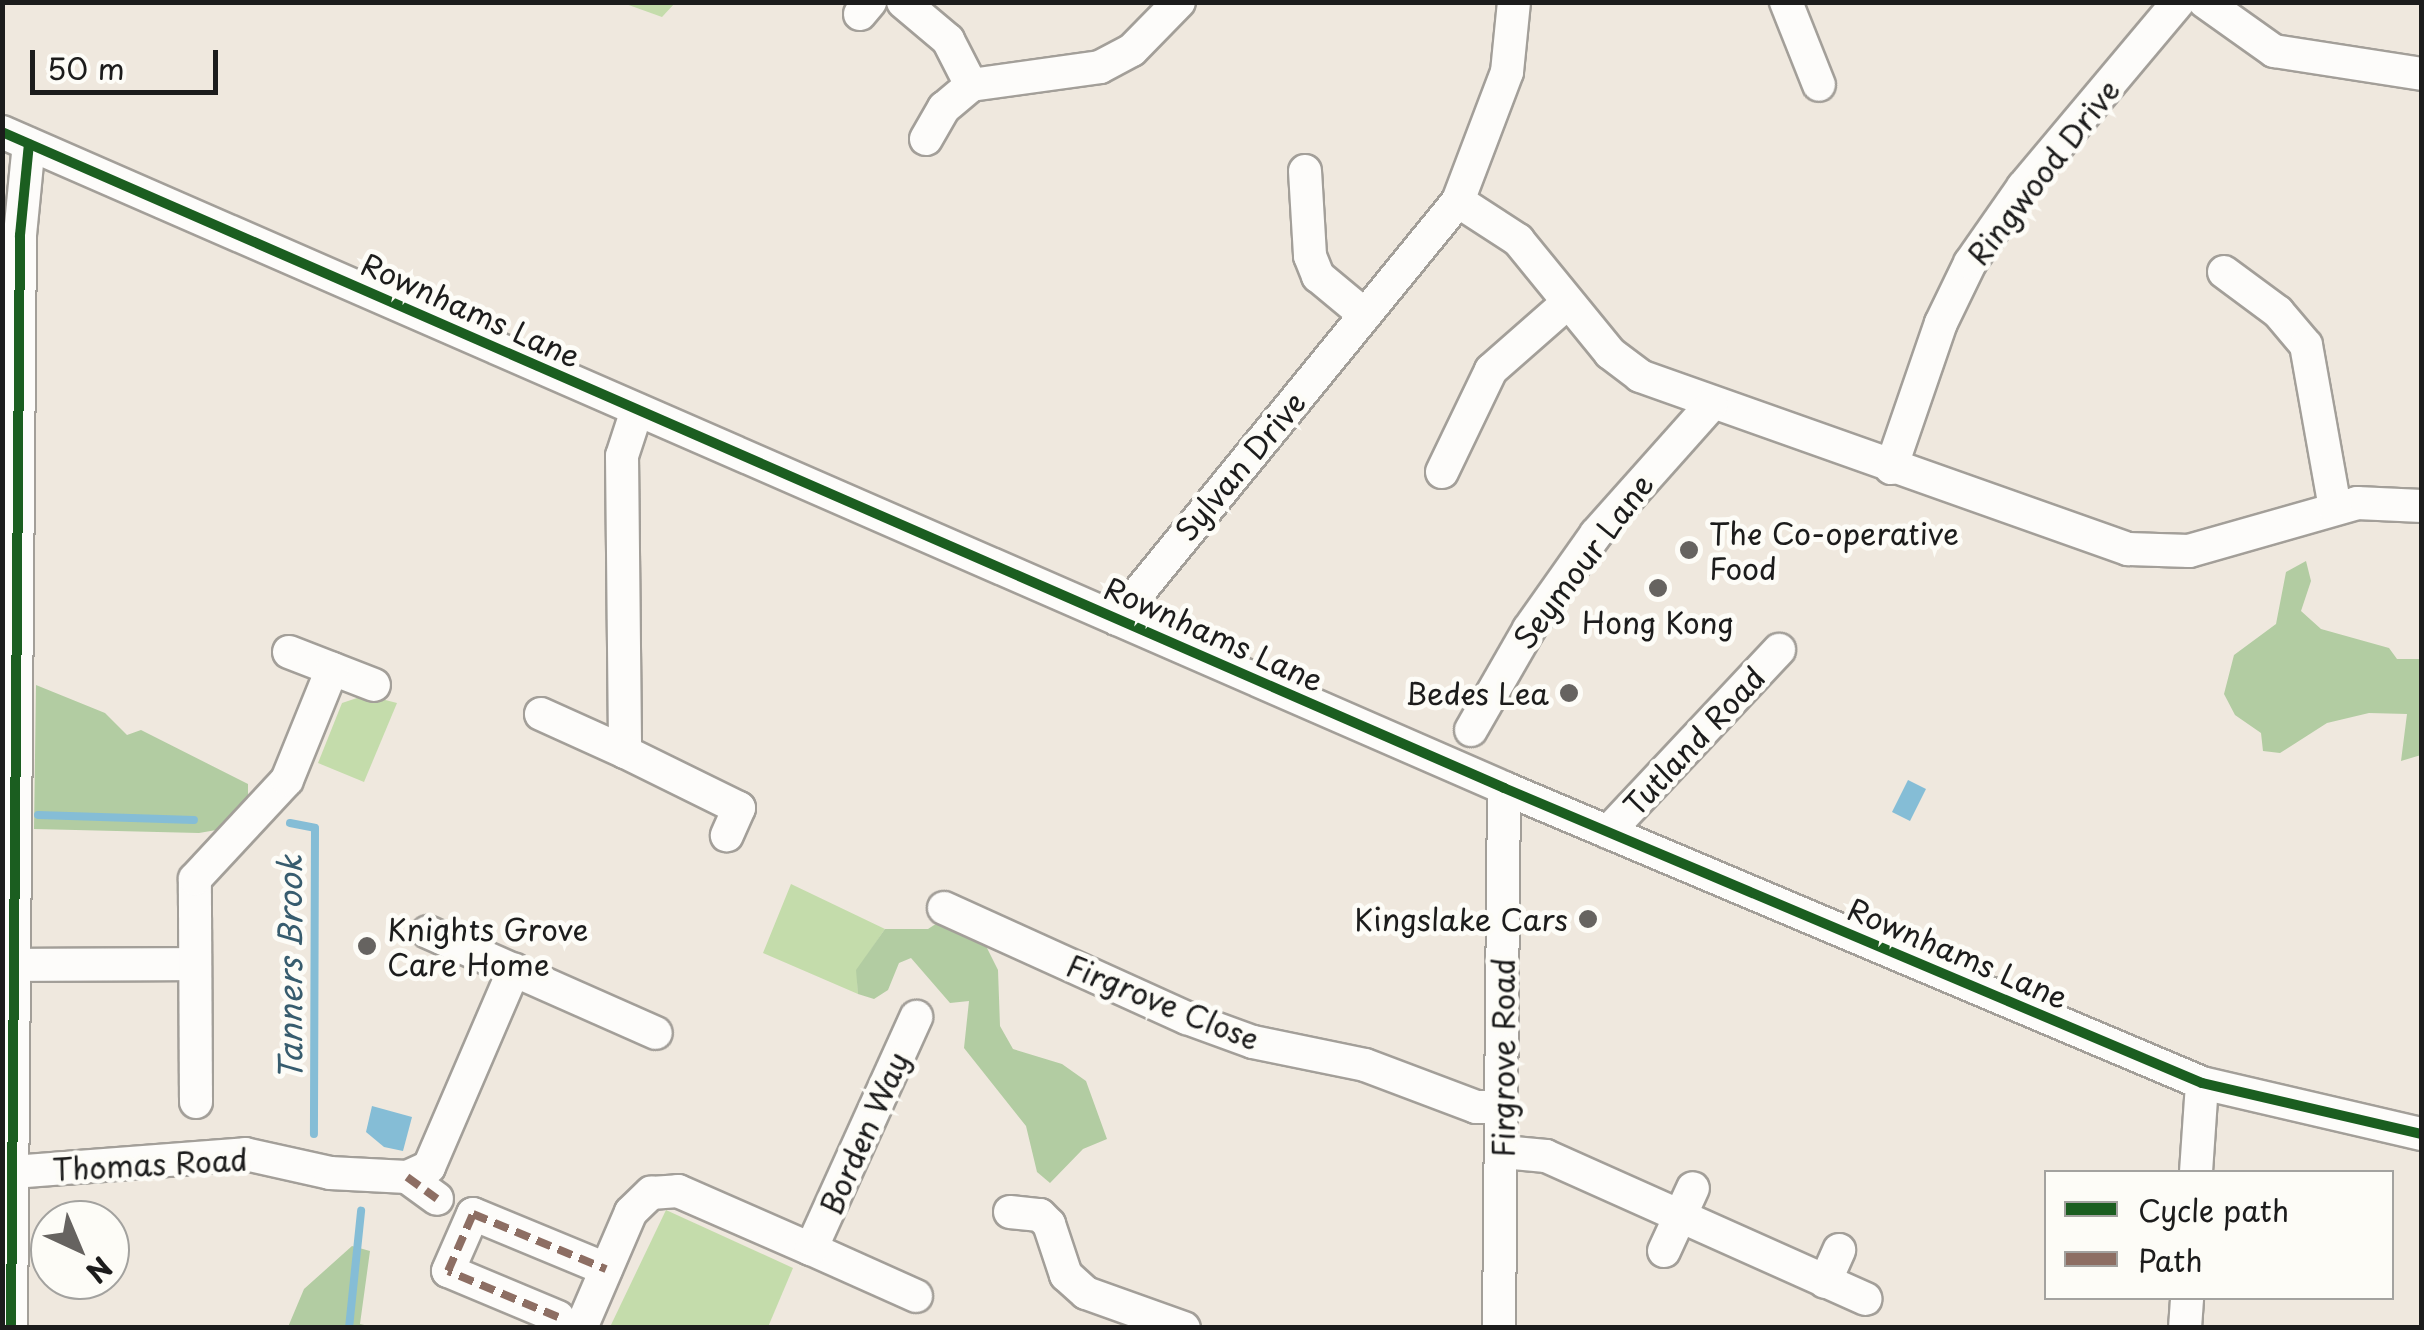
<!DOCTYPE html>
<html>
<head>
<meta charset="utf-8">
<style>
	body { margin:0 }
	#map { position:relative; width:2424px; height:1330px; overflow:hidden; background:#efe8de; font-family:"Playpen Sans",sans-serif }
	div>[style] { position:absolute }
	.green>* { inset:0; background:#c4dcab }
	.forest>* { inset:0; background:#b2cca2 }
	.water>* { inset:0; background:#85bdd6 }
	.stream>* { height:8px; margin:-4px; padding:0 4px; transform-origin:4px; border-radius:4px; background:#85bdd6 }
	.roads { filter:drop-shadow(2px 0 #a39f99) drop-shadow(-2px 0 #a39f99) drop-shadow(0 2px #a39f99) drop-shadow(0 -2px #a39f99) }
	.minor>* { height:32px; margin:-16px; padding:0 16px; transform-origin:16px; border-radius:16px; background:#fdfcfa }
	.quiet>* { height:8px; margin-top:-4px; transform-origin:0; background:repeating-linear-gradient(90deg,#8d6e63 0 15px,transparent 0 23px) }
	.cycleway>* { height:10px; margin:-5px; padding:0 5px; transform-origin:5px; border-radius:5px; background:#1b5e20 }
	.dots>* { width:28px; height:28px; translate:-50% -50%; box-sizing:border-box; border:5px solid #fdfcf7; border-radius:50% }
	span { translate:-50% -50%; white-space:nowrap; text-align:center; line-height:1.15; -webkit-text-stroke:10px #fdfcf7; paint-order:stroke }
	.street-label { font-size:30px; color:#1c1c1c }
	.poi-label { font-size:30px; color:#1c1c1c }
	.left { translate:0 -50%; text-align:left }
	.right { translate:-100% -50%; text-align:right }
	.water-label { font-size:32px; color:#375c6e; font-style:italic }
	.frame { position:absolute; inset:0; border:5px solid #1c1c1c; pointer-events:none }
	.legend { position:absolute; left:2044px; top:1170px; width:350px; height:130px; box-sizing:border-box; background:#fdfcf7; border:2px solid #a3a29f; margin:0; padding:12px 18px; list-style:none; font-size:30px; color:#1c1c1c }
	.legend li { display:flex; align-items:center; gap:20px; height:50px }
	.legend b { width:50px; border:2px solid #a3a29f }
	.north { position:absolute; left:30px; top:1200px; width:100px; height:100px; box-sizing:border-box; background:#fdfcf7; border:2px solid #a3a29f; border-radius:50%; rotate:136deg; font-size:28px; font-weight:700; line-height:40px; text-align:center; color:#1c1c1c }
	.north::after { content:''; display:block; margin:auto; width:35px; height:45px; background:#666360; clip-path:polygon(50% 0,100% 100%,50% 72%,0 100%) }
	.scale { position:absolute; left:30px; top:50px; width:188px; height:45px; box-sizing:border-box; border:5px solid #1c1c1c; border-top:0; padding-left:12px; font-size:30px; line-height:35px; white-space:nowrap; color:#1c1c1c; -webkit-text-stroke:8px #fdfcf7; paint-order:stroke }
</style>
</head>
<body>
<div id="map">
	<div class="green">
		<div style="clip-path:polygon(623px 3px,675px 3px,662px 17px)"></div>
		<div style="clip-path:polygon(366px 695px,397px 703px,364px 782px,318px 763px,342px 703px)"></div>
		<div style="clip-path:polygon(791px 884px,885px 929px,857px 970px,858px 994px,763px 953px)"></div>
		<div style="clip-path:polygon(666px 1210px,793px 1268px,768px 1327px,610px 1327px)"></div>
	</div>
	<div class="forest">
		<div style="clip-path:polygon(2306px 561px,2311px 581px,2301px 611px,2321px 629px,2389px 648px,2397px 659px,2421px 659px,2421px 755px,2401px 761px,2407px 714px,2369px 713px,2327px 723px,2280px 753px,2263px 751px,2261px 733px,2235px 715px,2224px 694px,2234px 655px,2276px 624px,2286px 572px)"></div>
		<div style="clip-path:polygon(36px 685px,105px 713px,127px 735px,141px 730px,248px 784px,248px 803px,228px 828px,199px 833px,34px 829px)"></div>
		<div style="clip-path:polygon(945px 918px,982px 938px,998px 970px,1000px 1026px,1013px 1049px,1062px 1064px,1086px 1081px,1107px 1139px,1083px 1149px,1050px 1183px,1037px 1172px,1026px 1126px,964px 1048px,969px 1001px,950px 1003px,911px 958px,899px 963px,888px 990px,874px 999px,858px 994px,856px 970px,885px 929px,928px 929px)"></div>
		<div style="clip-path:polygon(352px 1246px,370px 1251px,360px 1324px,373px 1327px,288px 1327px,304px 1289px)"></div>
	</div>
	<div class="water">
		<div style="clip-path:polygon(1908px 780px,1926px 789px,1910px 821px,1892px 812px)"></div>
		<div style="clip-path:polygon(372px 1106px,412px 1117px,403px 1151px,384px 1147px,366px 1132px)"></div>
	</div>
	<div class="stream">
		<div style="left:38px;top:815px;width:156px;rotate:1.8deg"></div>
		<div style="left:290px;top:823px;width:25px;rotate:11deg"></div>
		<div style="left:315px;top:828px;width:306px;rotate:90.2deg"></div>
		<div style="left:349px;top:1328px;width:118px;rotate:-84.1deg"></div>
	</div>
	<div class="roads">
		<div class="minor">
			<div style="left:903px;top:2px;width:59px;rotate:40.2deg"></div>
			<div style="left:948px;top:40px;width:51px;rotate:62.9deg"></div>
			<div style="left:971px;top:85px;width:130px;rotate:-7.9deg"></div>
			<div style="left:1100px;top:67px;width:36px;rotate:-28deg"></div>
			<div style="left:1132px;top:50px;width:67px;rotate:-45.6deg"></div>
			<div style="left:1786px;top:2px;width:89px;rotate:68.3deg"></div>
			<div style="left:2205px;top:2px;width:85px;rotate:35.4deg"></div>
			<div style="left:2274px;top:51px;width:150px;rotate:8.8deg"></div>
			<div style="left:860px;top:14px;width:16px;rotate:-50deg"></div>
			<div style="left:2px;top:132px;width:1639px;rotate:23.59deg"></div>
			<div style="left:1504px;top:788px;width:758px;rotate:22.91deg"></div>
			<div style="left:2202px;top:1083px;width:226px;rotate:13.1deg"></div>
			<div style="left:926px;top:139px;width:36px;rotate:-60deg"></div>
			<div style="left:944px;top:108px;width:35px;rotate:-40deg"></div>
			<div style="left:1305px;top:171px;width:85px;rotate:86.6deg"></div>
			<div style="left:1310px;top:256px;width:22px;rotate:68deg"></div>
			<div style="left:1318px;top:276px;width:61px;rotate:39.7deg"></div>
			<div style="left:1458px;top:201px;width:72px;rotate:33deg"></div>
			<div style="left:1518px;top:240px;width:146px;rotate:50.8deg"></div>
			<div style="left:1610px;top:353px;width:38px;rotate:37deg"></div>
			<div style="left:1640px;top:376px;width:518px;rotate:19.52deg"></div>
			<div style="left:2128px;top:549px;width:61px;rotate:1.9deg"></div>
			<div style="left:2189px;top:551px;width:175px;rotate:-15.9deg"></div>
			<div style="left:2357px;top:503px;width:65px;rotate:2.6deg"></div>
			<div style="left:2224px;top:272px;width:67px;rotate:36.5deg"></div>
			<div style="left:2278px;top:312px;width:43px;rotate:49.7deg"></div>
			<div style="left:2306px;top:345px;width:166px;rotate:79.9deg"></div>
			<div style="left:637px;top:410px;width:48px;rotate:108.1deg"></div>
			<div style="left:622px;top:456px;width:296px;rotate:89.4deg"></div>
			<div style="left:625px;top:752px;width:127px;rotate:26.2deg"></div>
			<div style="left:739px;top:808px;width:30px;rotate:114deg"></div>
			<div style="left:1891px;top:468px;width:153px;rotate:-71deg"></div>
			<div style="left:1941px;top:323px;width:67px;rotate:-64.2deg"></div>
			<div style="left:1970px;top:263px;width:93px;rotate:-55.1deg"></div>
			<div style="left:2023px;top:187px;width:241px;rotate:-50deg"></div>
			<div style="left:1442px;top:472px;width:113px;rotate:-64.3deg"></div>
			<div style="left:1491px;top:370px;width:100px;rotate:-41.3deg"></div>
			<div style="left:1117px;top:619px;width:539px;rotate:-50.79deg"></div>
			<div style="left:1458px;top:201px;width:138px;rotate:-69.2deg"></div>
			<div style="left:1507px;top:72px;width:70px;rotate:-84.3deg"></div>
			<div style="left:289px;top:652px;width:91px;rotate:21.2deg"></div>
			<div style="left:541px;top:714px;width:92px;rotate:24.3deg"></div>
			<div style="left:1471px;top:730px;width:116px;rotate:-60.1deg"></div>
			<div style="left:1529px;top:629px;width:116px;rotate:-54.8deg"></div>
			<div style="left:1596px;top:534px;width:173px;rotate:-48.3deg"></div>
			<div style="left:1608px;top:832px;width:250px;rotate:-46.8deg"></div>
			<div style="left:944px;top:908px;width:267px;rotate:24.4deg"></div>
			<div style="left:1187px;top:1018px;width:70px;rotate:20deg"></div>
			<div style="left:1253px;top:1042px;width:114px;rotate:11.6deg"></div>
			<div style="left:1365px;top:1065px;width:119px;rotate:20.7deg"></div>
			<div style="left:1476px;top:1107px;width:26px"></div>
			<div style="left:428px;top:932px;width:249px;rotate:23.9deg"></div>
			<div style="left:14px;top:965px;width:180px;rotate:-0.3deg"></div>
			<div style="left:196px;top:1102px;width:223px;rotate:-90.3deg"></div>
			<div style="left:195px;top:879px;width:135px;rotate:-47.1deg"></div>
			<div style="left:287px;top:780px;width:120px;rotate:-67.9deg"></div>
			<div style="left:1503px;top:1152px;width:43px;rotate:5.3deg"></div>
			<div style="left:1546px;top:1156px;width:350px;rotate:24.1deg"></div>
			<div style="left:13px;top:1172px;width:233px;rotate:-4.4deg"></div>
			<div style="left:245px;top:1154px;width:87px;rotate:12.6deg"></div>
			<div style="left:330px;top:1173px;width:77px;rotate:3deg"></div>
			<div style="left:407px;top:1177px;width:24px;rotate:-24deg"></div>
			<div style="left:429px;top:1167px;width:215px;rotate:-66.7deg"></div>
			<div style="left:2196px;top:1172px;width:89px;rotate:-86.1deg"></div>
			<div style="left:407px;top:1177px;width:37px;rotate:36deg"></div>
			<div style="left:1010px;top:1212px;width:30px;rotate:6deg"></div>
			<div style="left:1040px;top:1215px;width:13px;rotate:45deg"></div>
			<div style="left:1049px;top:1224px;width:54px;rotate:71.6deg"></div>
			<div style="left:1066px;top:1275px;width:27px;rotate:42deg"></div>
			<div style="left:1086px;top:1293px;width:104px;rotate:19.7deg"></div>
			<div style="left:811px;top:1249px;width:115px;rotate:24.1deg"></div>
			<div style="left:1664px;top:1251px;width:69px;rotate:-65.3deg"></div>
			<div style="left:1825px;top:1282px;width:35px;rotate:-66deg"></div>
			<div style="left:558px;top:1317px;width:119px;rotate:-157.3deg"></div>
			<div style="left:448px;top:1271px;width:62px;rotate:-66.3deg"></div>
			<div style="left:473px;top:1214px;width:144px;rotate:22.5deg"></div>
			<div style="left:11px;top:1328px;width:1093px;rotate:-89.53deg"></div>
			<div style="left:20px;top:235px;width:91px;rotate:-84.4deg"></div>
			<div style="left:581px;top:1328px;width:126px;rotate:-66.7deg"></div>
			<div style="left:631px;top:1212px;width:28px;rotate:-44deg"></div>
			<div style="left:651px;top:1193px;width:27px;rotate:-4deg"></div>
			<div style="left:678px;top:1191px;width:145px;rotate:23.6deg"></div>
			<div style="left:811px;top:1249px;width:255px;rotate:-65.6deg"></div>
			<div style="left:1499px;top:1328px;width:540px;rotate:-89.47deg"></div>
			<div style="left:2185px;top:1328px;width:30px;rotate:-86deg"></div>
		</div>
	</div>
	<div class="quiet">
		<div style="left:407px;top:1177px;width:37px;rotate:36deg"></div>
		<div style="left:558px;top:1317px;width:119px;rotate:-157.3deg"></div>
		<div style="left:448px;top:1271px;width:62px;rotate:-66.3deg"></div>
		<div style="left:473px;top:1214px;width:144px;rotate:22.5deg"></div>
	</div>
	<div class="cycleway">
		<div style="left:2px;top:132px;width:1639px;rotate:23.59deg"></div>
		<div style="left:1504px;top:788px;width:758px;rotate:22.91deg"></div>
		<div style="left:2202px;top:1083px;width:226px;rotate:13.1deg"></div>
		<div style="left:11px;top:1328px;width:1093px;rotate:-89.53deg"></div>
		<div style="left:20px;top:235px;width:91px;rotate:-84.4deg"></div>
	</div>
	<div class="dots">
		<div style="left:1689px;top:550px;background:#666360"></div>
		<div style="left:1658px;top:588px;background:#666360"></div>
		<div style="left:1569px;top:693px;background:#666360"></div>
		<div style="left:1588px;top:919px;background:#666360"></div>
		<div style="left:367px;top:946px;background:#666360"></div>
	</div>
	<div class="street-label">
		<span style="left:2043px;top:172px;rotate:-52deg">Ringwood Drive</span>
		<span style="left:471px;top:310px;rotate:24deg">Rownhams Lane</span>
		<span style="left:1240px;top:466px;rotate:-50deg">Sylvan Drive</span>
		<span style="left:1583px;top:561px;rotate:-53deg">Seymour Lane</span>
		<span style="left:1214px;top:634px;rotate:24deg">Rownhams Lane</span>
		<span style="left:1694px;top:741px;rotate:-47deg">Tutland Road</span>
		<span style="left:1958px;top:953px;rotate:23deg">Rownhams Lane</span>
		<span style="left:1163px;top:1002px;rotate:22deg">Firgrove Close</span>
		<span style="left:1503px;top:1058px;rotate:-90deg">Firgrove Road</span>
		<span style="left:864px;top:1133px;rotate:-66deg">Borden Way</span>
		<span style="left:150px;top:1164px;rotate:-3deg">Thomas Road</span>
	</div>
	<div class="poi-label">
		<span class="left" style="left:1709px;top:550px">The Co-operative<br>Food</span>
		<span style="left:1658px;top:622px">Hong Kong</span>
		<span class="right" style="left:1549px;top:693px">Bedes Lea</span>
		<span class="right" style="left:1568px;top:919px">Kingslake Cars</span>
		<span class="left" style="left:387px;top:946px">Knights Grove<br>Care Home</span>
	</div>
	<div class="water-label">
		<span style="left:289px;top:968px;rotate:-90deg">Tanners Brook</span>
	</div>
	<div class="frame"></div>
	<ul class="legend">
	<li><b style="height:12px;background:#1b5e20"></b>Cycle path</li>
	<li><b style="height:12px;background:#8d6e63"></b>Path</li>
	</ul>
	<div class="north">N</div>
	<div class="scale">50 m</div>
</div>
</body>
</html>
